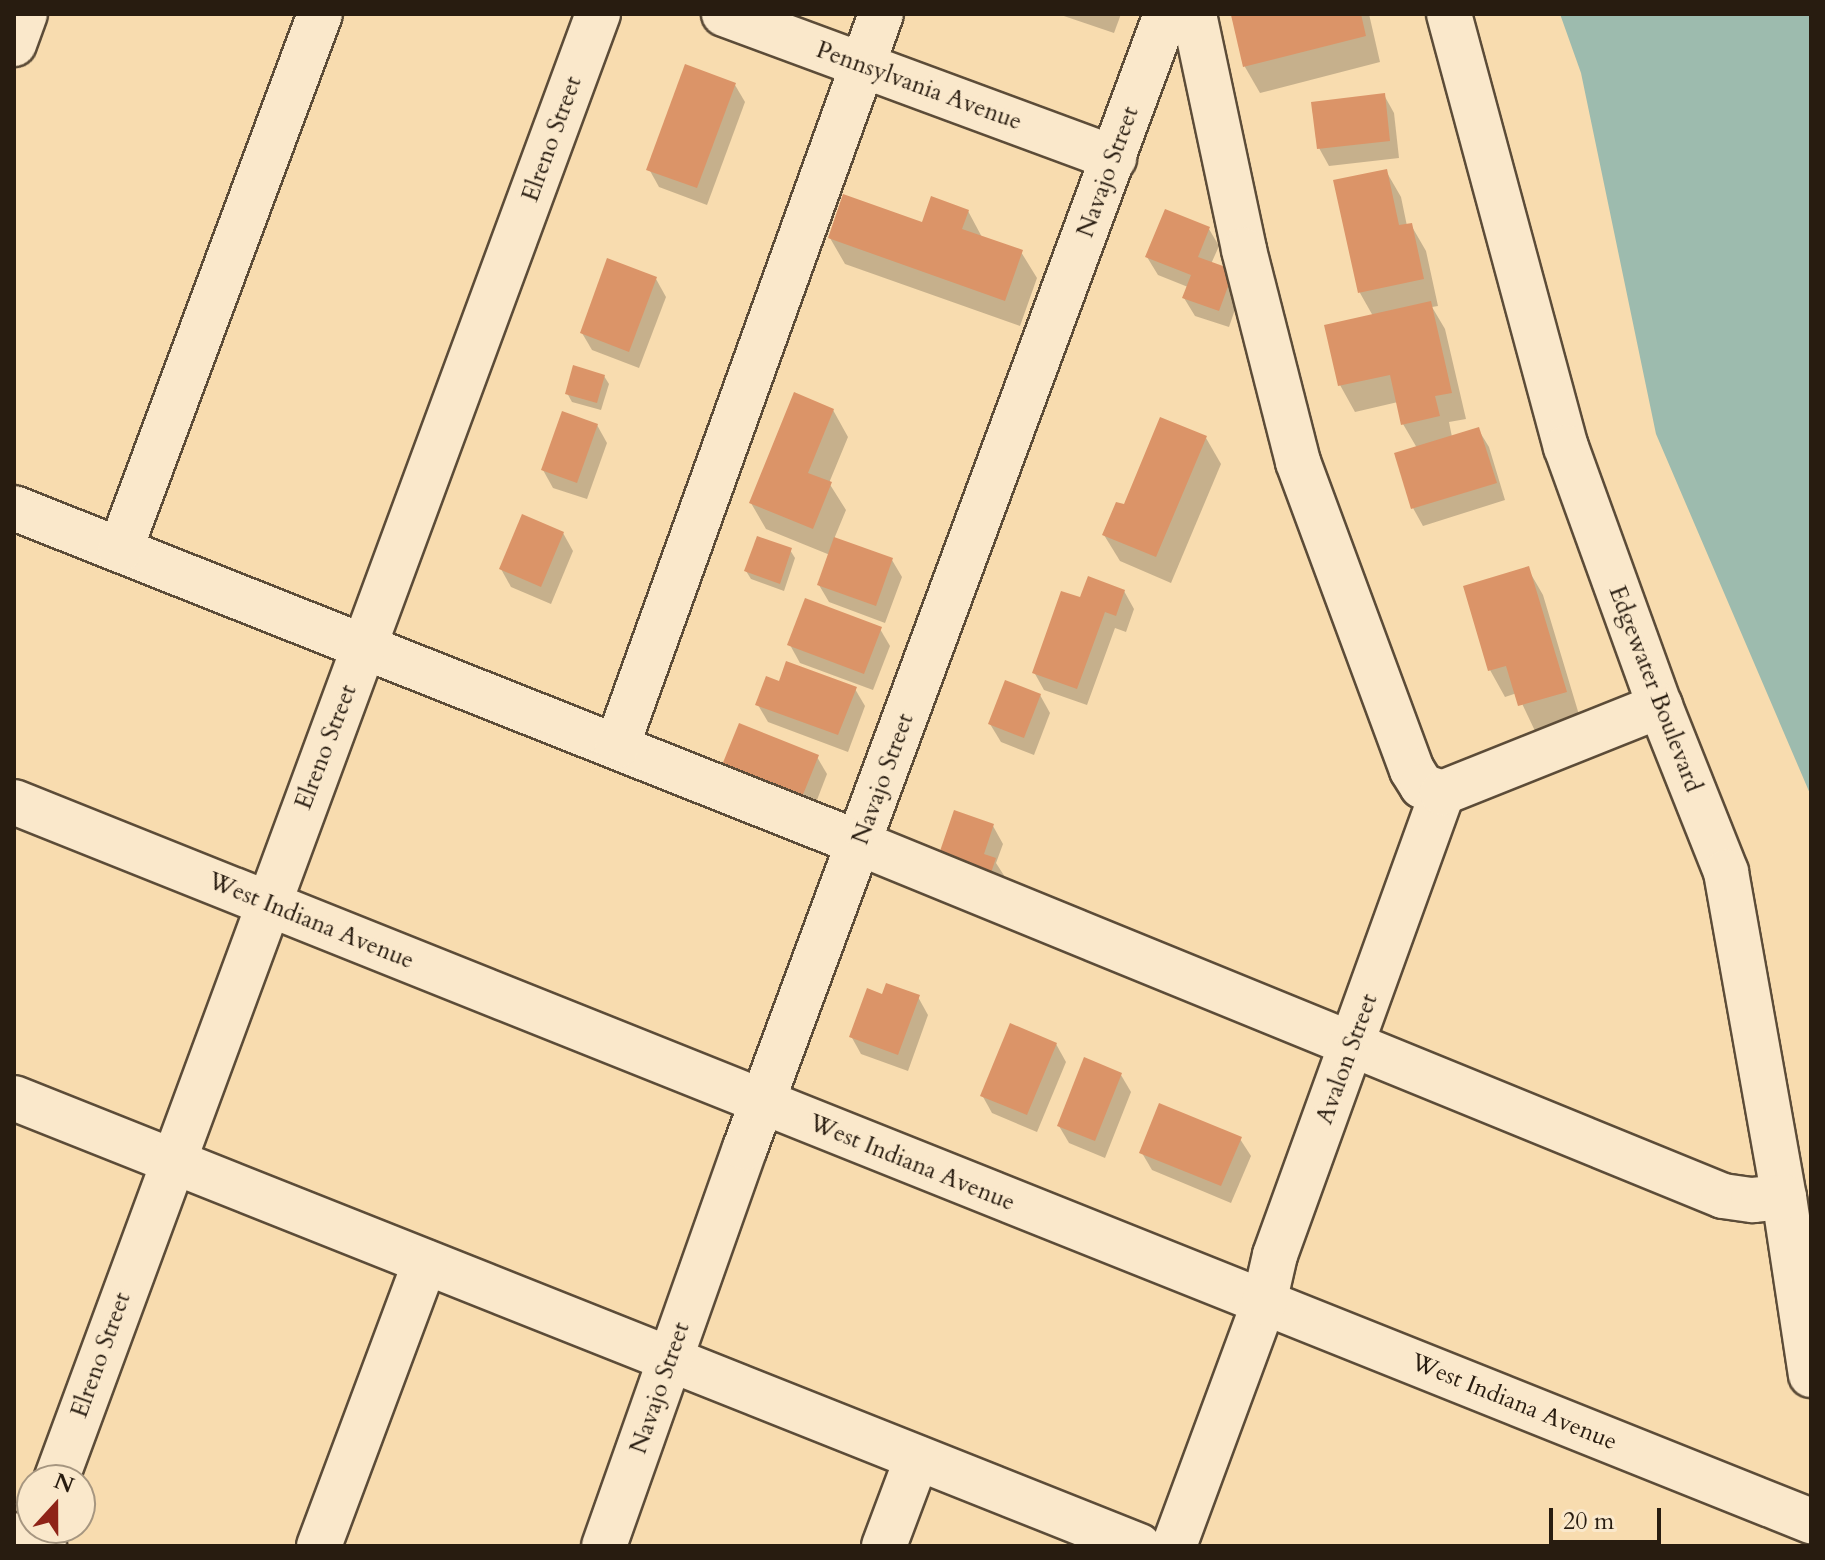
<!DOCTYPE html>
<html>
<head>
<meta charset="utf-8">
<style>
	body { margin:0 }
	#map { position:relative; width:1825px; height:1560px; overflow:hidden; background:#f8dcaf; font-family:Cardo,serif }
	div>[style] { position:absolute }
	.water>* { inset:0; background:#9dbbae }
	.shadow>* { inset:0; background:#0003 }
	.building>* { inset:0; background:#db9468 }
	.roads { filter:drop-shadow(2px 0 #5c4c38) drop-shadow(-2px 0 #5c4c38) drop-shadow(0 2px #5c4c38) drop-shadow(0 -2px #5c4c38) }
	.minor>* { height:44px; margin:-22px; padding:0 22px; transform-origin:22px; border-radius:22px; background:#fae8cb }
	span { translate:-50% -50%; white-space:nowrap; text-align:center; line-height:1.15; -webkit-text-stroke:7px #fae8cb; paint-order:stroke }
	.street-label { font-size:24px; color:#281c10 }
	.frame { position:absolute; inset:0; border:16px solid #281c10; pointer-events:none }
	.north { position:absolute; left:16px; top:1464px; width:80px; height:80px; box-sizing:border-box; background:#fae8cb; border:2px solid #a69680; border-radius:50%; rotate:21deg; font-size:22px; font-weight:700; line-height:32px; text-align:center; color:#281c10 }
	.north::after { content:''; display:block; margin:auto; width:28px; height:36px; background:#8f2418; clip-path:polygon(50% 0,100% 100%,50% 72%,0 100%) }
	.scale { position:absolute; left:1549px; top:1508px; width:112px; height:36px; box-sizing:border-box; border:4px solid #281c10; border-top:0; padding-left:10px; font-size:24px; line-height:28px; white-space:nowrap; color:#281c10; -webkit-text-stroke:6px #fae8cb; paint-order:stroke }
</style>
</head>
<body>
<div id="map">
	<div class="water">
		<div style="clip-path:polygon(1560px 14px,1811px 14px,1811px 796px,1656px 434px,1581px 73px)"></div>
	</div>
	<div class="shadow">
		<div style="clip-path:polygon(1058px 14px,1121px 14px,1114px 33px)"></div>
		<div style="clip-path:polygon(1244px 14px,1369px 14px,1380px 62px,1260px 93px,1245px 67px,1233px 16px)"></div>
		<div style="clip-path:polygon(735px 85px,745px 102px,707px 205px,659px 187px,649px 169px)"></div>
		<div style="clip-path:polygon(1384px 95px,1394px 113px,1399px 158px,1329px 166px,1319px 148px)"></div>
		<div style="clip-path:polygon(1386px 171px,1401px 197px,1407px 226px,1411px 225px,1426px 251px,1438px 306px,1432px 307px,1445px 329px,1466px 419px,1449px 422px,1452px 437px,1478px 429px,1489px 447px,1505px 500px,1423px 526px,1413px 508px,1397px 454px,1417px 448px,1403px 424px,1398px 402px,1355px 412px,1340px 385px,1373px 316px,1360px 293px)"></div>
		<div style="clip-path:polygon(968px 211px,983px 239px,1021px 252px,1037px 278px,1020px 326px,845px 264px,830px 238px,924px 225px)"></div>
		<div style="clip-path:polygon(1209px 229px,1219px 246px,1211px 264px,1242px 289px,1229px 327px,1195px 316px,1184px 298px,1188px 287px,1158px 275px,1147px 257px)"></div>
		<div style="clip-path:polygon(656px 279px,666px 297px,639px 368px,592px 350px,582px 333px)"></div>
		<div style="clip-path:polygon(604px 376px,609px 384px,601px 410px,572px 402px,567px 393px)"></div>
		<div style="clip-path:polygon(833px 410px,848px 437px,829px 483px,846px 510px,834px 539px,892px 560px,902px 577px,885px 623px,829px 602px,819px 585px,830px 555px,766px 529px,751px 503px)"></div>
		<div style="clip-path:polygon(597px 425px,607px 443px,587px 499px,553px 488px,543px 470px)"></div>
		<div style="clip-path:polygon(1206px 438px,1221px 464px,1171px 583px,1120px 561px,1104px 535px,1125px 507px)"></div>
		<div style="clip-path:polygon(563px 533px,573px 551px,551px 604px,511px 587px,501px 569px)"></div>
		<div style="clip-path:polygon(790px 550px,795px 558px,784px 591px,751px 579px,746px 571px)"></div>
		<div style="clip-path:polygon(1528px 569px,1543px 595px,1580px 718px,1535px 731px,1517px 693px,1505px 697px,1490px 670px)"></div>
		<div style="clip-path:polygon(1124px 591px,1134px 609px,1126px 632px,1115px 628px,1087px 705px,1044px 690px,1034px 672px,1081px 600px)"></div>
		<div style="clip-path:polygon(880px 629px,890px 646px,873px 690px,800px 663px,790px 645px)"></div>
		<div style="clip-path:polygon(780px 683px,855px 689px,865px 706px,848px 752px,768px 722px,758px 705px)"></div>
		<div style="clip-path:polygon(1040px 695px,1050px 713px,1034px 755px,1001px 742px,990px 724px)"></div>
		<div style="clip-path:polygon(817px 757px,827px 774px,810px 818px,732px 787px)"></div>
		<div style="clip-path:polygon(993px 826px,1003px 844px,996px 863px,1005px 877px,1000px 889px,951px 872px)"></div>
		<div style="clip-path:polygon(884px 996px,918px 997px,928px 1015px,908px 1071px,861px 1054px,851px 1036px)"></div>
		<div style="clip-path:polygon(1056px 1044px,1066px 1062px,1037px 1132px,992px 1113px,982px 1095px)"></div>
		<div style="clip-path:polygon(1121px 1075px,1131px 1092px,1105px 1158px,1069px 1143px,1059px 1126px)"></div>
		<div style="clip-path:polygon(1240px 1139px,1251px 1156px,1231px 1203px,1152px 1170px,1142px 1153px)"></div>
	</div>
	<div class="building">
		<div style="clip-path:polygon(1361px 14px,1366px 36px,1243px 67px,1231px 15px)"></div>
		<div style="clip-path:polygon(685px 64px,736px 83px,697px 188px,646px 170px)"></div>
		<div style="clip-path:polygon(1385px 93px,1390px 141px,1317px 149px,1311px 102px)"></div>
		<div style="clip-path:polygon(1387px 169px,1399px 225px,1412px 223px,1424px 279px,1358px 293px,1333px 180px)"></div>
		<div style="clip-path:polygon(843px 194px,922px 222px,931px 196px,969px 210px,962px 229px,1023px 250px,1005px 301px,828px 238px)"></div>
		<div style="clip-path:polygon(1165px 209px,1210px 227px,1198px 257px,1234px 270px,1219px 311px,1182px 298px,1191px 275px,1145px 257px)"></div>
		<div style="clip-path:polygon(607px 258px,657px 277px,629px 352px,580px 333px)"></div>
		<div style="clip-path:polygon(1431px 301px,1452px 393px,1435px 396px,1440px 416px,1401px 425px,1390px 375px,1338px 386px,1324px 325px)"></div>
		<div style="clip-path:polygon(573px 365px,605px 375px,597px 403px,565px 394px)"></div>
		<div style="clip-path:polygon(794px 392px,834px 409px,808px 473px,832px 482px,813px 529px,749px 503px)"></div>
		<div style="clip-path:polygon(562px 411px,598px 424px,577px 483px,541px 470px)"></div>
		<div style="clip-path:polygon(1160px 417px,1207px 436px,1156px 557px,1102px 535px,1116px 502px,1124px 504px)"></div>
		<div style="clip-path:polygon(1479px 427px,1497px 483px,1411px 509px,1394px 453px)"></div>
		<div style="clip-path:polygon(522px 514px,564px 532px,541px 587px,499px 569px)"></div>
		<div style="clip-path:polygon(757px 536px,792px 548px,780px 584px,744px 571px)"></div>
		<div style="clip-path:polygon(834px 537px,893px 558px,876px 606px,817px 585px)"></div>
		<div style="clip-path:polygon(1529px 566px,1567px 692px,1518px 706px,1506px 666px,1488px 671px,1463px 586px)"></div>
		<div style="clip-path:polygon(1088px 576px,1125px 590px,1116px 616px,1105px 612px,1077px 689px,1032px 673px,1061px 591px,1080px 597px)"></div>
		<div style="clip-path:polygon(805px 598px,882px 627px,864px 674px,787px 645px)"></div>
		<div style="clip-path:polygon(786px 661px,857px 687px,838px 735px,755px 705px,766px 676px,779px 681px)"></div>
		<div style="clip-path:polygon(1005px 680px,1041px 694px,1024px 738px,988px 724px)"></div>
		<div style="clip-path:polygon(739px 723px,819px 755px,800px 802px,720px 770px)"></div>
		<div style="clip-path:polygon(954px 810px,994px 824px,984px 854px,996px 858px,991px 873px,939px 854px)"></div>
		<div style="clip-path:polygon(886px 983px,920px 995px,898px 1055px,849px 1037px,867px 988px,882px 994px)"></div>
		<div style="clip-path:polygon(1010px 1023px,1057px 1043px,1027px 1115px,980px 1096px)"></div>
		<div style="clip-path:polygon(1084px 1057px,1122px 1073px,1095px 1141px,1057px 1126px)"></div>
		<div style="clip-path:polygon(1159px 1103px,1242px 1137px,1221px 1186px,1139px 1153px)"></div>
	</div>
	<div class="roads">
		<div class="minor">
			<div style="left:724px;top:14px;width:416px;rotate:20.3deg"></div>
			<div style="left:1194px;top:14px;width:241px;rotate:78deg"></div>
			<div style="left:1244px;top:250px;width:219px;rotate:75.7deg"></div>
			<div style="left:1298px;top:462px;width:328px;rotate:69.7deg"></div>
			<div style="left:1412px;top:770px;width:19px;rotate:58deg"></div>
			<div style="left:1422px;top:786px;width:21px;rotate:19deg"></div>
			<div style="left:1449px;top:14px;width:449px;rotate:74.9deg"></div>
			<div style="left:1566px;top:447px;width:276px;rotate:70.1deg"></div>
			<div style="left:1660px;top:706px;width:179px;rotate:68.3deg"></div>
			<div style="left:1726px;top:872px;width:330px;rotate:79.9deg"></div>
			<div style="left:1784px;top:1197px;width:180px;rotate:81.4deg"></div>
			<div style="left:14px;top:44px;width:32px;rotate:-70deg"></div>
			<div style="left:14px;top:508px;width:909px;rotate:21.63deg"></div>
			<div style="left:859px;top:843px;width:933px;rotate:22.22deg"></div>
			<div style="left:1723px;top:1196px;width:30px;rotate:8deg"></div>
			<div style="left:1753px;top:1200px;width:31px;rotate:-6deg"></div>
			<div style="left:120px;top:550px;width:572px;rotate:-69.54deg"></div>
			<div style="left:617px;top:746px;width:778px;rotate:-70.17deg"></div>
			<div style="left:14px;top:802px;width:1936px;rotate:21.81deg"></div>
			<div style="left:14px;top:1098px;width:1211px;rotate:21.71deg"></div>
			<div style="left:56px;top:1480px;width:1563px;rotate:-69.71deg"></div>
			<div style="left:14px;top:1535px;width:32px;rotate:20deg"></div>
			<div style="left:319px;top:1546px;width:303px;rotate:-69.5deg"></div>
			<div style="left:604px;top:1546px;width:422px;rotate:-70.5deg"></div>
			<div style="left:745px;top:1148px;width:1210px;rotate:-69.63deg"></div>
			<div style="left:884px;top:1546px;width:94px;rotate:-69.4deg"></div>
			<div style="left:1174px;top:1546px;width:259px;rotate:-69.7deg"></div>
			<div style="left:1264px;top:1303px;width:49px;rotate:-77.1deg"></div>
			<div style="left:1275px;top:1255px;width:491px;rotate:-70.1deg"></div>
			<div style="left:1442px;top:793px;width:235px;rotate:-21.8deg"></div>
		</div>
	</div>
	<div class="street-label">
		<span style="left:919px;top:86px;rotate:20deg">Pennsylvania Avenue</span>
		<span style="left:552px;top:139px;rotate:-70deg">Elreno Street</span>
		<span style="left:1108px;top:172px;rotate:-70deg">Navajo Street</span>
		<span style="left:1655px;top:689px;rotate:69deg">Edgewater Boulevard</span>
		<span style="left:326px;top:747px;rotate:-69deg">Elreno Street</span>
		<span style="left:883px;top:779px;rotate:-70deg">Navajo Street</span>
		<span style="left:311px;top:921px;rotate:22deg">West Indiana Avenue</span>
		<span style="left:1347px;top:1059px;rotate:-70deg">Avalon Street</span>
		<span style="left:912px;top:1163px;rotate:22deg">West Indiana Avenue</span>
		<span style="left:101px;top:1355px;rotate:-70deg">Elreno Street</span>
		<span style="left:660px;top:1388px;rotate:-71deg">Navajo Street</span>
		<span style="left:1514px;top:1402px;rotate:22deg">West Indiana Avenue</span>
	</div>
	<div class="frame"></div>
	<div class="north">N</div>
	<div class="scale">20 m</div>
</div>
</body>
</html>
